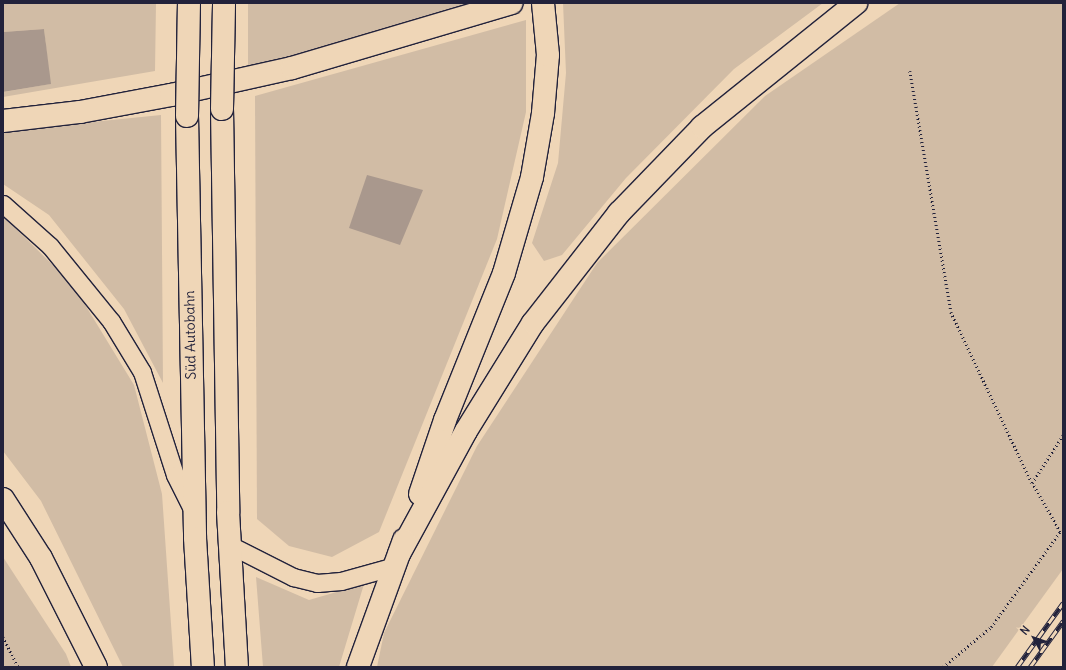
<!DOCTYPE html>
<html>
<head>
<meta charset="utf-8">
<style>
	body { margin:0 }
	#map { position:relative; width:1066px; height:670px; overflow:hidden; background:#efd6b7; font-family:Delius,sans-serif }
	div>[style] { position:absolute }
	.green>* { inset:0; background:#d1bca5 }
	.water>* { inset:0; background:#a9988d }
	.path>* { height:2.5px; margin-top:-1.25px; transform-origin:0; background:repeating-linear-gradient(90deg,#22223b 0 1px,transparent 0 4px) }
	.roads { filter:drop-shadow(1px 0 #22223b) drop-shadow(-1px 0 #22223b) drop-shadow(0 1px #22223b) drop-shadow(0 -1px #22223b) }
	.minor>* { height:17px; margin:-8.5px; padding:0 8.5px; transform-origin:8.5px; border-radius:8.5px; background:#efd6b7 }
	.highway>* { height:22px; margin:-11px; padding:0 11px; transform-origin:11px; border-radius:11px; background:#efd6b7 }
	.rail>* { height:4.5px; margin-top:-2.25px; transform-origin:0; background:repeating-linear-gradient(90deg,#efd6b7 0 9px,#22223b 0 18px); box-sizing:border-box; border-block:1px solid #22223b }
	.bridges { filter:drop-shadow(1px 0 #22223b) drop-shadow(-1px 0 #22223b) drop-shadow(0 1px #22223b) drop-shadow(0 -1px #22223b) }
	.highway-bridge>* { height:22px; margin:-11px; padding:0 11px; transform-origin:11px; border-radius:11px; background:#efd6b7 }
	span { translate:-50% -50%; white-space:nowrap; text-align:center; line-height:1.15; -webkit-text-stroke:3px #efd6b7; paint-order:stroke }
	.street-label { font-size:14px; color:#22223b }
	.frame { position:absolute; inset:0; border:4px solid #22223b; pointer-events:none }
	.north { position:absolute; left:1014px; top:618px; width:40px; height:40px; -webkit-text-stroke:3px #efd6b7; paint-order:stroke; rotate:310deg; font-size:11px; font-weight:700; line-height:16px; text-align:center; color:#22223b }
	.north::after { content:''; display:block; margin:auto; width:14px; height:18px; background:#22223b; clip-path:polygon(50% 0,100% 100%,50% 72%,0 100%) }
</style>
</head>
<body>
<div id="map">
	<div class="green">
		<div style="clip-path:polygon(3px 3px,156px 3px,155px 71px,3px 97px,3px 89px,4px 92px,50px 84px,44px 29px,3px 32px)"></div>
		<div style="clip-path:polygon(248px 3px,476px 3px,391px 32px,248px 68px)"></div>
		<div style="clip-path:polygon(563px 3px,823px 3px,734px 69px,626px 178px,562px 255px,544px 261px,532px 243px,558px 163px,566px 73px)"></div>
		<div style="clip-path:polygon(900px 3px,1063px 3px,1063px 569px,992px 667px,377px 667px,384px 633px,477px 446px,597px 263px,765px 96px)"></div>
		<div style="clip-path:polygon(526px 20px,526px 112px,497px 239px,379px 532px,332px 557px,289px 546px,257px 519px,255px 96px)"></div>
		<div style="clip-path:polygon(161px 115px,163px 383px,124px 309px,49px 215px,3px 184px,3px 131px)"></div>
		<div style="clip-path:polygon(3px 216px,73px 285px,134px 385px,162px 494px,174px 667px,123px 667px,41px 501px,3px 451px)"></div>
		<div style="clip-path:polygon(3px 557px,66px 654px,71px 667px,3px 667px)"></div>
		<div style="clip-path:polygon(256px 577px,309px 600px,364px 584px,339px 667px,263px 667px)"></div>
	</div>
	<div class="water">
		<div style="clip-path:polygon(44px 29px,51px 84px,3px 92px,3px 32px)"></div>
		<div style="clip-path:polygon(367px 175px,423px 190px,400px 245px,349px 228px)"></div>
	</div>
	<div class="path">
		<div style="left:910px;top:71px;width:244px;rotate:80.3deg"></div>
		<div style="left:951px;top:312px;width:189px;rotate:64.7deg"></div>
		<div style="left:3px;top:637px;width:34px;rotate:63deg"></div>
		<div style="left:943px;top:667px;width:62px;rotate:-39.8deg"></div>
		<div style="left:991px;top:627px;width:117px;rotate:-54deg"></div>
		<div style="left:1060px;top:532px;width:56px;rotate:-119.7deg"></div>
		<div style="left:1032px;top:483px;width:57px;rotate:-57.1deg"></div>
	</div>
	<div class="roads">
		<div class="minor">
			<div style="left:3px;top:204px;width:63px;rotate:41.8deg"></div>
			<div style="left:50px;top:246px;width:97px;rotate:50.9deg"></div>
			<div style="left:111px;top:321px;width:60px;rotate:58.7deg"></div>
			<div style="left:142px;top:372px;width:108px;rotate:72.2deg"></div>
			<div style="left:175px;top:475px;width:40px;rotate:63.4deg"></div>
			<div style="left:230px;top:545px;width:71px;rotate:26.9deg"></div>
			<div style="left:293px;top:577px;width:25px;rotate:14deg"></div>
			<div style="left:317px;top:583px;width:24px;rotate:-5deg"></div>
			<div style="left:341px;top:581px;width:56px;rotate:-15.5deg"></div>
		</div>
		<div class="highway">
			<div style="left:222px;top:109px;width:403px;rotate:89.1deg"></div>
			<div style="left:228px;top:512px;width:155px;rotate:86.7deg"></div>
			<div style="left:187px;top:116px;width:422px;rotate:88.9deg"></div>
			<div style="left:195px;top:538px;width:129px;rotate:86.5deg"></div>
			<div style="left:3px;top:121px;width:78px;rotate:-6.7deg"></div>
			<div style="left:80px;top:112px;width:93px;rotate:-10.6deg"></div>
			<div style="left:171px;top:95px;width:124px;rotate:-12.6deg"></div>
			<div style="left:292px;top:68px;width:229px;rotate:-16.5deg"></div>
			<div style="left:420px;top:494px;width:78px;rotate:-71.3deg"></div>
			<div style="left:445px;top:420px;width:158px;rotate:-68.1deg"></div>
			<div style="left:504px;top:273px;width:100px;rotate:-73.7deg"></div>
			<div style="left:532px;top:177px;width:65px;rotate:-80.2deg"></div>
			<div style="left:543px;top:113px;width:58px;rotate:-85.1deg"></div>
			<div style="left:548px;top:55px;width:52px;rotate:-95.5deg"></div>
			<div style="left:3px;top:499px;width:70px;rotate:57.2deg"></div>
			<div style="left:41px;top:558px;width:122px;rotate:63.2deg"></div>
			<div style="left:399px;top:554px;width:140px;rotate:-61.4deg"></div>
			<div style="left:466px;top:431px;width:127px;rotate:-58.2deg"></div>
			<div style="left:533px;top:323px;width:140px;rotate:-52deg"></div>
			<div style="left:619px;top:213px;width:120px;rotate:-46deg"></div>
			<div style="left:702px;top:127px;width:198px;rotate:-38.8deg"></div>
			<div style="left:358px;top:667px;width:135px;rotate:-70.1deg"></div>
		</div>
	</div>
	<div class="rail">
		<div style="left:1017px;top:667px;width:79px;rotate:-54.3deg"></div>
		<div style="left:1030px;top:667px;width:57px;rotate:-54.3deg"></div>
	</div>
	<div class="bridges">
		<div class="highway-bridge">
			<div style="left:222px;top:109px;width:106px;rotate:-88.9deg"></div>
			<div style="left:187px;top:116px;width:113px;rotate:-89deg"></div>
		</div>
	</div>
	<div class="street-label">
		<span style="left:190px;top:335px;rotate:-91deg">Süd Autobahn</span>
	</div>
	<div class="frame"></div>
	<div class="north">N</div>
</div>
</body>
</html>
